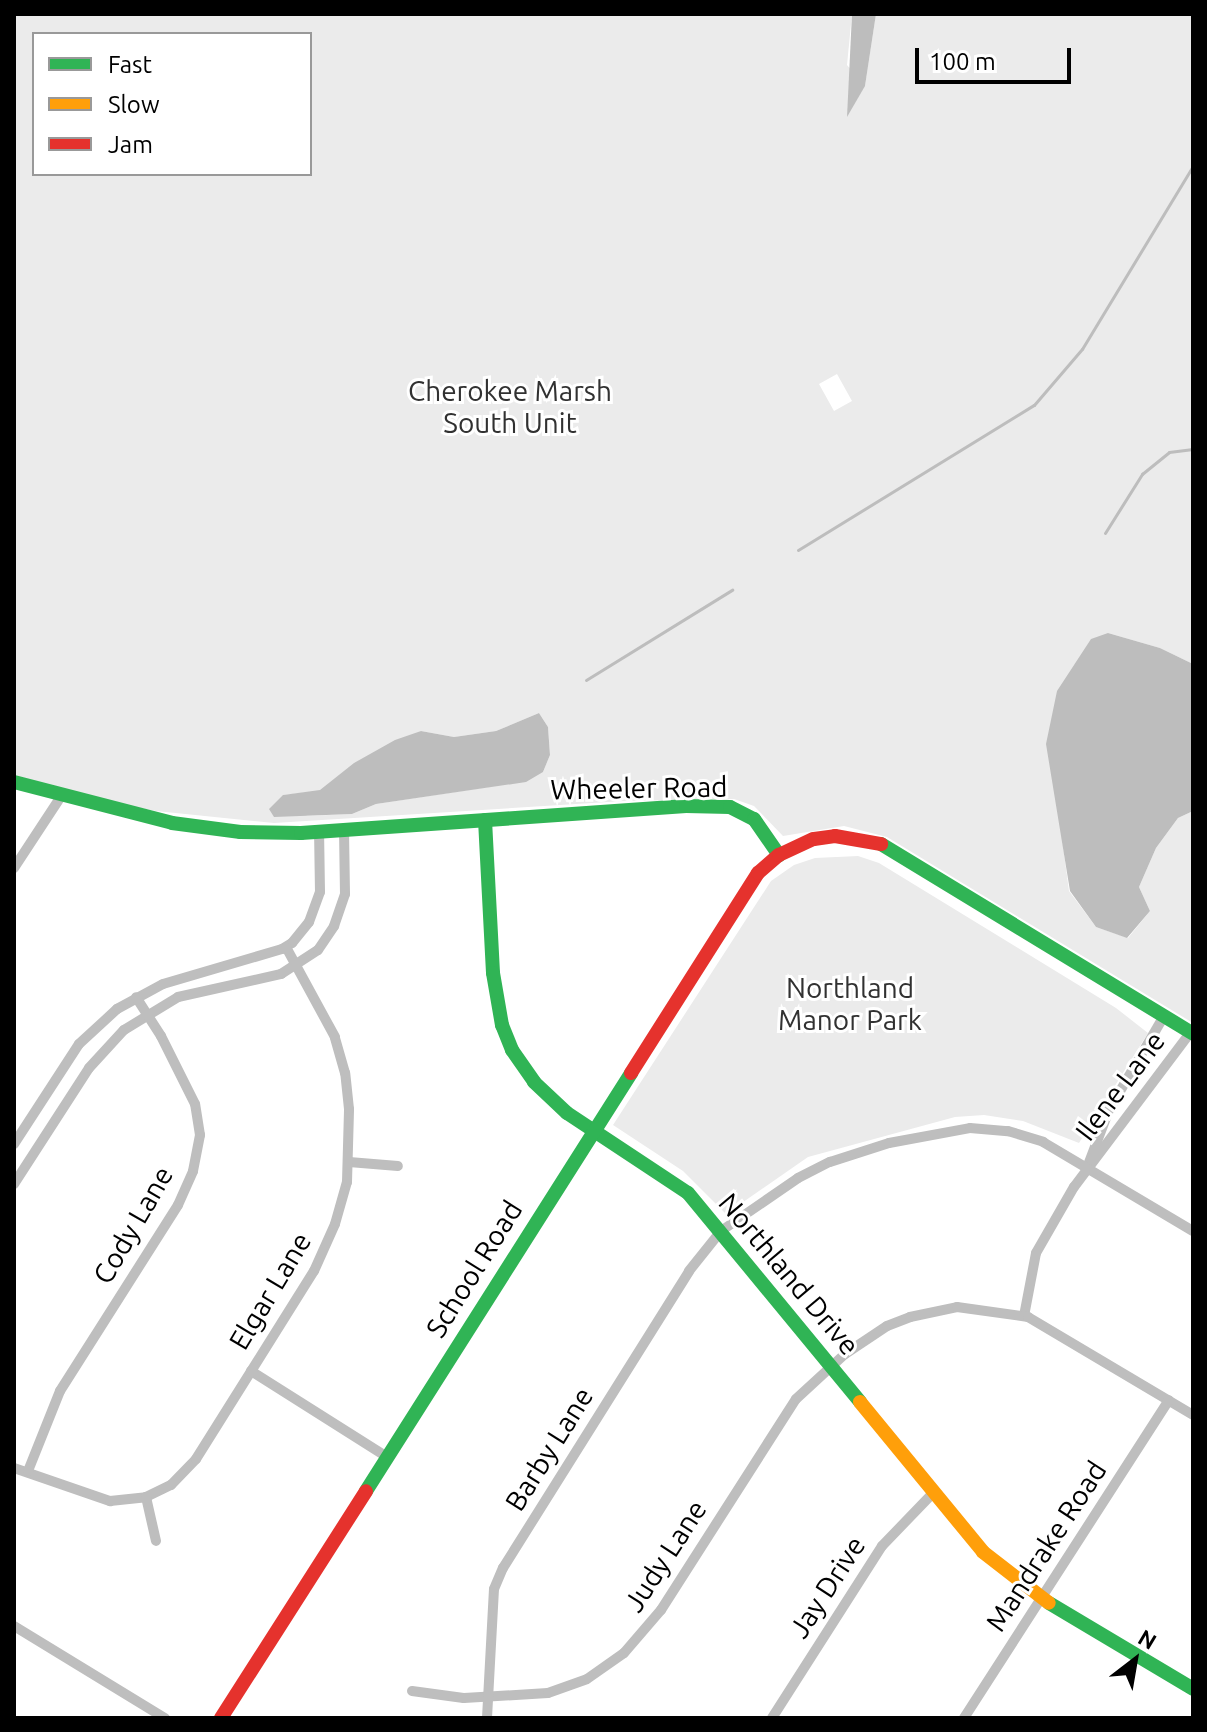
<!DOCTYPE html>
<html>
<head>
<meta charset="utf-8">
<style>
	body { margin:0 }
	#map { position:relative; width:1207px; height:1732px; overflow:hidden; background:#fff; font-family:Ubuntu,sans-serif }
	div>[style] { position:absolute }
	.green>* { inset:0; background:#ebebeb }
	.water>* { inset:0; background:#bdbdbd }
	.stream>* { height:3px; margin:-1.5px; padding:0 1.5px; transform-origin:1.5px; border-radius:1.5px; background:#bdbdbd }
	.street>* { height:10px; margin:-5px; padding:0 5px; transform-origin:5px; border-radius:5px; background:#bebebe }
	.fast>* { height:14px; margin:-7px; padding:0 7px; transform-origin:7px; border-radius:7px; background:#30b455 }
	.slow>* { height:14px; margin:-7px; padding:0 7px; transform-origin:7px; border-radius:7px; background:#ff9f0a }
	.jam>* { height:14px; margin:-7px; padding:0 7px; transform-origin:7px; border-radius:7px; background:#e5322d }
	span { translate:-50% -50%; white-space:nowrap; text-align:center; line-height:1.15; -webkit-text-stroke:6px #fff; paint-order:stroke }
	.park-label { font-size:28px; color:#313131 }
	.street-label { font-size:28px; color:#000 }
	.frame { position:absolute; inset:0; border:16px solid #000; pointer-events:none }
	.legend { position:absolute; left:32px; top:32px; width:280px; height:144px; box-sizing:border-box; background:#fff; border:2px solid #999; margin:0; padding:10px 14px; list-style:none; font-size:24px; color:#000 }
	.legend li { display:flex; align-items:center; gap:16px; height:40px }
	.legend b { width:40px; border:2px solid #999 }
	.north { position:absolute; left:1095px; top:1620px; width:80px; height:80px; -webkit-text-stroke:6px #fff; paint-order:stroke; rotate:31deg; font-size:22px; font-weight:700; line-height:32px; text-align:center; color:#000 }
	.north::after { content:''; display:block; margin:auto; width:28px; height:36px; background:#000; clip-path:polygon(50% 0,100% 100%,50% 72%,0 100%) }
	.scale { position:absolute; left:915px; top:48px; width:156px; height:36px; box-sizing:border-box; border:4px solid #000; border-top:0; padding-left:10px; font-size:24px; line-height:28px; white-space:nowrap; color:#000; -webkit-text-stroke:6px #fff; paint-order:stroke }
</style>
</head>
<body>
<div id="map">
	<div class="green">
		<div style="clip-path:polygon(evenodd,14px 14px,852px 14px,847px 65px,865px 86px,876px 14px,1193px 14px,1193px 664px,1160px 648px,1108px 633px,1060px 823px,1069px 891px,1096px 927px,1128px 938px,1150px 911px,1139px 887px,1156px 848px,1178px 818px,1193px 811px,1193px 1023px,887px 837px,844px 826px,783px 836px,754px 806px,734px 799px,624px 801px,274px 823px,156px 811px,90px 798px,14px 776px,14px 14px,34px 34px,310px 34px,310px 174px,34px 174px,34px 34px,14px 14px,837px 374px,852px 401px,834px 411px,819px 384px,837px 374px,14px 14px,539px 713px,548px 727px,550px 755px,543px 772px,488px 787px,376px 804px,352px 814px,307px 816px,283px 795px,320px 791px,421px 731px,454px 737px,496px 731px,539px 713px)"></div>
		<div style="clip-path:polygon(858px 856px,879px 863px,1116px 1008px,1148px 1033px,1079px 1143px,1023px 1121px,984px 1115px,955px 1117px,808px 1157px,726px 1214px,683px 1171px,613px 1125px,771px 881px,794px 865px,815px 858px)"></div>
	</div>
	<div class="water">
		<div style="clip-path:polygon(852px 14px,876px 14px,865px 86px,847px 117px)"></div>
		<div style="clip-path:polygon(1108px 633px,1160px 648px,1193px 664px,1193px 811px,1178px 818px,1156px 848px,1139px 887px,1150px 911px,1127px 938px,1096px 927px,1070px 891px,1046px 744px,1057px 691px,1091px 639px)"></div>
		<div style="clip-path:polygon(539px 713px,548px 727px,550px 755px,543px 772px,526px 782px,376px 804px,352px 814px,274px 817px,269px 809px,283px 795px,320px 790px,354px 763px,395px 740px,421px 731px,454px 737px,496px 731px)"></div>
	</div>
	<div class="stream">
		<div style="left:1105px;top:533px;width:70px;rotate:-57.9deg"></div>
		<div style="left:1142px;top:474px;width:35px;rotate:-39deg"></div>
		<div style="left:1169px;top:452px;width:24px;rotate:-7deg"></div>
		<div style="left:798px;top:550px;width:277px;rotate:-31.6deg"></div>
		<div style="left:1034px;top:405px;width:74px;rotate:-49.4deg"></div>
		<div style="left:1082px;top:349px;width:214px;rotate:-58.8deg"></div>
		<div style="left:586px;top:680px;width:172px;rotate:-31.7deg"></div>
	</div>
	<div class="street">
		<div style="left:14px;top:868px;width:87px;rotate:-56.7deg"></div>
		<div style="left:14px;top:1144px;width:119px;rotate:-57deg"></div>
		<div style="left:79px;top:1044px;width:52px;rotate:-42.6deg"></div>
		<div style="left:117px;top:1009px;width:52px;rotate:-28.5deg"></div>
		<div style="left:163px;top:984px;width:124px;rotate:-16.4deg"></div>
		<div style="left:282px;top:949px;width:12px;rotate:-31deg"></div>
		<div style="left:292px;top:943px;width:27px;rotate:-51deg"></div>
		<div style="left:309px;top:922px;width:32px;rotate:-70deg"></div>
		<div style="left:320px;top:892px;width:61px;rotate:-90.9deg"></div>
		<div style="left:349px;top:1162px;width:49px;rotate:4.7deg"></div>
		<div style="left:1088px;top:1165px;width:59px;rotate:-69.1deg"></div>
		<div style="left:1109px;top:1110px;width:109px;rotate:-59.7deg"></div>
		<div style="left:14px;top:1184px;width:138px;rotate:-57.1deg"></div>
		<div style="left:89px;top:1068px;width:52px;rotate:-47.4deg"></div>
		<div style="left:124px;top:1030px;width:63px;rotate:-31.4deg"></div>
		<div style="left:178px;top:997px;width:106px;rotate:-12.6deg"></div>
		<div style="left:281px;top:974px;width:44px;rotate:-33deg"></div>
		<div style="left:318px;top:950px;width:29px;rotate:-56deg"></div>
		<div style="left:334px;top:926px;width:34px;rotate:-71deg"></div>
		<div style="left:345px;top:894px;width:64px;rotate:-90.9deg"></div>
		<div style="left:1024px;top:1316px;width:64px;rotate:-79.2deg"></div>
		<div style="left:1036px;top:1253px;width:76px;rotate:-60.1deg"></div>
		<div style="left:1074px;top:1187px;width:194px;rotate:-53deg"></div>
		<div style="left:251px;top:1371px;width:161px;rotate:32.3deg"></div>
		<div style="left:14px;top:1468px;width:102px;rotate:19deg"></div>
		<div style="left:110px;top:1501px;width:36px;rotate:-6deg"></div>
		<div style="left:146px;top:1497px;width:28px;rotate:-26deg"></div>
		<div style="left:171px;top:1485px;width:36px;rotate:-46deg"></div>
		<div style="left:196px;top:1459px;width:222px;rotate:-57.9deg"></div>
		<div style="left:314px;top:1271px;width:51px;rotate:-65.9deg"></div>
		<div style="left:335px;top:1224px;width:44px;rotate:-74.1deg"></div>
		<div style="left:347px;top:1182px;width:73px;rotate:-88.4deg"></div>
		<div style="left:349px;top:1109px;width:36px;rotate:-96deg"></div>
		<div style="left:345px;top:1073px;width:37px;rotate:-106deg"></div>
		<div style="left:335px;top:1037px;width:102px;rotate:-118.6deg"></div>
		<div style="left:28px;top:1471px;width:86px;rotate:-68.2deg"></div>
		<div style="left:60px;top:1391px;width:220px;rotate:-57.6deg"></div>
		<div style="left:178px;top:1205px;width:37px;rotate:-66deg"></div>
		<div style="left:193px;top:1171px;width:37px;rotate:-79deg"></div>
		<div style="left:200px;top:1135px;width:31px;rotate:-99deg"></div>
		<div style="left:195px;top:1104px;width:76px;rotate:-116.6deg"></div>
		<div style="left:161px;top:1036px;width:46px;rotate:-122.7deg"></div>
		<div style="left:146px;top:1497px;width:45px;rotate:77.2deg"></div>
		<div style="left:14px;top:1626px;width:177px;rotate:31.4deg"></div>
		<div style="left:412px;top:1691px;width:52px;rotate:7.7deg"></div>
		<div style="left:464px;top:1698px;width:84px;rotate:-3.4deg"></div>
		<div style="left:548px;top:1693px;width:41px;rotate:-19.7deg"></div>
		<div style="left:587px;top:1679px;width:45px;rotate:-35.1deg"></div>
		<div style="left:624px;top:1653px;width:57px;rotate:-49.3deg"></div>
		<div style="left:661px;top:1610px;width:250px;rotate:-57.4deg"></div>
		<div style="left:796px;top:1399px;width:67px;rotate:-42.6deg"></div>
		<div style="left:845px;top:1354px;width:50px;rotate:-33.7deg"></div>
		<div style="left:887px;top:1326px;width:25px;rotate:-21deg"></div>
		<div style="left:910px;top:1317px;width:48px;rotate:-12deg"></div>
		<div style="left:957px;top:1307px;width:72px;rotate:8deg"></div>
		<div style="left:1028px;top:1317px;width:192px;rotate:30.7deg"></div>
		<div style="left:487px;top:1718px;width:129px;rotate:-86.9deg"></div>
		<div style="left:494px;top:1589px;width:23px;rotate:-67deg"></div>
		<div style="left:503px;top:1568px;width:350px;rotate:-57.9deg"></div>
		<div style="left:689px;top:1271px;width:51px;rotate:-51.3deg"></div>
		<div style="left:721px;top:1231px;width:93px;rotate:-34.5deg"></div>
		<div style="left:798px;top:1178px;width:36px;rotate:-27deg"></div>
		<div style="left:830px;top:1162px;width:62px;rotate:-17.9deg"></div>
		<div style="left:889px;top:1143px;width:82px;rotate:-10.5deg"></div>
		<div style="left:970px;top:1128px;width:38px;rotate:5deg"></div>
		<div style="left:1008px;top:1131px;width:37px;rotate:17deg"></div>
		<div style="left:1043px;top:1142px;width:174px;rotate:30.7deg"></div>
		<div style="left:772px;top:1718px;width:204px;rotate:-57.4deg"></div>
		<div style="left:882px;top:1546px;width:75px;rotate:-46.1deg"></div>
		<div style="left:964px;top:1718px;width:378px;rotate:-57.2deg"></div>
	</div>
	<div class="fast">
		<div style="left:14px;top:782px;width:163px;rotate:14.5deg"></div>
		<div style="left:172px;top:823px;width:69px;rotate:7.5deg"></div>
		<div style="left:240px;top:832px;width:61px;rotate:0.9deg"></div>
		<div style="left:301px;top:833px;width:386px;rotate:-4deg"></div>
		<div style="left:686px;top:806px;width:44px;rotate:1.3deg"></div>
		<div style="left:730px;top:807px;width:27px;rotate:27deg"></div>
		<div style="left:754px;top:819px;width:44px;rotate:55.2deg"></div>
		<div style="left:485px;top:820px;width:153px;rotate:87deg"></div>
		<div style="left:493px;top:973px;width:53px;rotate:80.2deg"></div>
		<div style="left:502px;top:1025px;width:27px;rotate:68deg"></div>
		<div style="left:512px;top:1050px;width:39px;rotate:55deg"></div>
		<div style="left:534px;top:1082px;width:45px;rotate:43.2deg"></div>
		<div style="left:567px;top:1113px;width:145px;rotate:33.5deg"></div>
		<div style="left:688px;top:1193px;width:271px;rotate:50.5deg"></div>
		<div style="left:881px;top:844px;width:365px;rotate:31.3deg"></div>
		<div style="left:366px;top:1491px;width:495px;rotate:-57.6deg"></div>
		<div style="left:1049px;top:1603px;width:168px;rotate:30.8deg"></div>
	</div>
	<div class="slow">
		<div style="left:860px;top:1402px;width:194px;rotate:50.6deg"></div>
		<div style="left:983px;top:1552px;width:83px;rotate:37.7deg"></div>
	</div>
	<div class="jam">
		<div style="left:631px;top:1073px;width:237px;rotate:-57.6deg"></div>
		<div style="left:758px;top:873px;width:28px;rotate:-41deg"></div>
		<div style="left:779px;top:855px;width:38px;rotate:-25deg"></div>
		<div style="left:814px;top:839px;width:21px;rotate:-8deg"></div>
		<div style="left:835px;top:836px;width:47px;rotate:9.9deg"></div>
		<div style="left:221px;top:1718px;width:269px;rotate:-57.4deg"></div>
	</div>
	<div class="park-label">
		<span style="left:510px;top:407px">Cherokee Marsh<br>South Unit</span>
		<span style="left:850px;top:1004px">Northland<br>Manor Park</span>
	</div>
	<div class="street-label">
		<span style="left:639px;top:788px;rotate:-1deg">Wheeler Road</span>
		<span style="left:1120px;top:1086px;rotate:-53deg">Ilene Lane</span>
		<span style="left:133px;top:1225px;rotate:-60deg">Cody Lane</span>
		<span style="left:474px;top:1269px;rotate:-58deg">School Road</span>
		<span style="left:789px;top:1274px;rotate:50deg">Northland Drive</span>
		<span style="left:270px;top:1291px;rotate:-59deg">Elgar Lane</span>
		<span style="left:549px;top:1449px;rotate:-58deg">Barby Lane</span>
		<span style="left:1046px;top:1546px;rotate:-57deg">Mandrake Road</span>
		<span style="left:665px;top:1556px;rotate:-57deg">Judy Lane</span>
		<span style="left:827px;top:1587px;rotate:-57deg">Jay Drive</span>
	</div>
	<div class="frame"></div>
	<ul class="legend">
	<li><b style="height:10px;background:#30b455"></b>Fast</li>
	<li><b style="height:10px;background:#ff9f0a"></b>Slow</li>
	<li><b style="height:10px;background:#e5322d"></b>Jam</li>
	</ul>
	<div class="north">N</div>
	<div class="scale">100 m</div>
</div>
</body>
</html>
